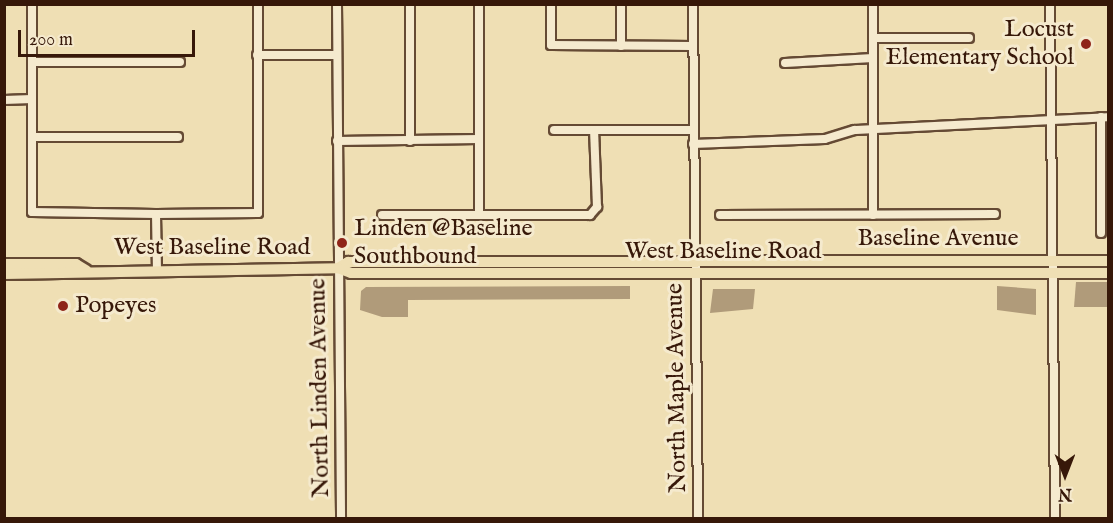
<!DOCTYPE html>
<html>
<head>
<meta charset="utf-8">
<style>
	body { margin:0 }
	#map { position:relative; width:1113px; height:523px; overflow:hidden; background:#efdfb4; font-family:"IM FELL English",serif }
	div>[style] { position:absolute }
	.water>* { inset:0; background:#b09b7a }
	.roads { filter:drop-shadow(2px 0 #654a34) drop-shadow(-2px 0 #654a34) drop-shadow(0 2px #654a34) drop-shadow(0 -2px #654a34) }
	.minor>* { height:8px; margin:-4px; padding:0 4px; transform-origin:4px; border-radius:4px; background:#f5eace }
	.major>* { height:10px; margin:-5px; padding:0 5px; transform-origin:5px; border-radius:5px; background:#efdfb4 }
	.dots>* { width:16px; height:16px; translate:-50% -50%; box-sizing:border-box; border:3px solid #f5eace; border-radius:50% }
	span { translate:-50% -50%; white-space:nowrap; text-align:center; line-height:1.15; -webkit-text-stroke:6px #f5eace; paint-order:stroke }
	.poi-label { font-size:24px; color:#371809 }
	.right { translate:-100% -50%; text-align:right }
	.left { translate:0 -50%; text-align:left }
	.street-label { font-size:24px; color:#371809 }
	.frame { position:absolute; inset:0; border:6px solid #371809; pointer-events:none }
	.north { position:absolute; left:1035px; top:445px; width:60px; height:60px; -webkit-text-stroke:4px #f5eace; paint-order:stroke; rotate:180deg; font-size:16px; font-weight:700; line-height:24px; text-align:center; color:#371809 }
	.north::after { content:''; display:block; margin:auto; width:21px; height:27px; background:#371809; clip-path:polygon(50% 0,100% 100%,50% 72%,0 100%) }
	.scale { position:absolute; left:18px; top:30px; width:177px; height:27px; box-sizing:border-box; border:3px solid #371809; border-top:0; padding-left:8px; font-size:18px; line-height:21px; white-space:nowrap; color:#371809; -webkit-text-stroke:4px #f5eace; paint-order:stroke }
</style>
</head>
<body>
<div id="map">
	<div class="water">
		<div style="clip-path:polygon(1076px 282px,1108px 282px,1108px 307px,1074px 307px)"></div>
		<div style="clip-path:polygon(630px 286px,630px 299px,408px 300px,408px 317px,382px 317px,360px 310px,361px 291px,366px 287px)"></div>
		<div style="clip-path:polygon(997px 286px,1036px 289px,1036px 315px,997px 310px)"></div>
		<div style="clip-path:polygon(713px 289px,755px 289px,753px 309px,710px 313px)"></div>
	</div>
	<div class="roads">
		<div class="minor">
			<div style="left:32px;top:4px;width:208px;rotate:90deg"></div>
			<div style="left:32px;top:212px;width:124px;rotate:0.9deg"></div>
			<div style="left:156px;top:214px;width:102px;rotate:-0.6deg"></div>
			<div style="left:258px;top:213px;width:209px;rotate:-90deg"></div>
			<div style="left:337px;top:4px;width:514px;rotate:89.55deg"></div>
			<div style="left:551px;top:4px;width:41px;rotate:90deg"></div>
			<div style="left:551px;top:45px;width:142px;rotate:0.4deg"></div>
			<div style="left:621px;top:4px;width:42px;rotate:90deg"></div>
			<div style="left:693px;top:4px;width:514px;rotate:89.44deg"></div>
			<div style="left:873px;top:4px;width:211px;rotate:90deg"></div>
			<div style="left:1050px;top:4px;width:514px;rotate:89.44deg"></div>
			<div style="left:873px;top:38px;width:96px"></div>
			<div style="left:257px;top:55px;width:80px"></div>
			<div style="left:32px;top:62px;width:148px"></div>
			<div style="left:785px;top:63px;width:88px;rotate:-3.3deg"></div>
			<div style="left:4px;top:100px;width:28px;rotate:-2deg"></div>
			<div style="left:1101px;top:117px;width:116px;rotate:90deg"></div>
			<div style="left:554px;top:130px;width:139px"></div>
			<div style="left:32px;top:137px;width:146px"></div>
			<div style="left:337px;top:141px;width:142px;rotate:-0.8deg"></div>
			<div style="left:410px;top:141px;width:137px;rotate:-90deg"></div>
			<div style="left:693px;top:144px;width:132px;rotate:-2.2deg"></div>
			<div style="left:825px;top:139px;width:31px;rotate:-17deg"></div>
			<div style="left:855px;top:130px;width:253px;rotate:-2.9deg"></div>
			<div style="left:156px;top:214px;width:55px;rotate:89deg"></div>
			<div style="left:479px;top:214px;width:210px;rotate:-90deg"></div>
			<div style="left:382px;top:215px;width:208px"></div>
			<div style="left:590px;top:215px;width:11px;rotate:-49deg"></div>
			<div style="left:597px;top:207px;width:77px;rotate:-92.2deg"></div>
			<div style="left:720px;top:215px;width:275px;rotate:-0.2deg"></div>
		</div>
		<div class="major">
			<div style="left:4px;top:264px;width:72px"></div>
			<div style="left:76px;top:264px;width:12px;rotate:31deg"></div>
			<div style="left:338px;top:268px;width:12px;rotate:-31deg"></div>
			<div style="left:348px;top:262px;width:760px;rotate:-0.08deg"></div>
			<div style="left:4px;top:274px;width:334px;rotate:-1deg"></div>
			<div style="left:338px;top:268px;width:14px;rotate:21deg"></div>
			<div style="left:351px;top:273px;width:757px"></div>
		</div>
	</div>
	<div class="dots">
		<div style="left:1086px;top:44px;background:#8f2418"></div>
		<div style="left:342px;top:243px;background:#8f2418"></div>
		<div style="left:63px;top:306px;background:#8f2418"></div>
	</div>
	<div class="poi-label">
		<span class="right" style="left:1074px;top:44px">Locust<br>Elementary School</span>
		<span class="left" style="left:354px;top:243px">Linden @Baseline<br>Southbound</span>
		<span class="left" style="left:75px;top:306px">Popeyes</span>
	</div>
	<div class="street-label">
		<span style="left:938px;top:239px">Baseline Avenue</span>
		<span style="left:212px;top:248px">West Baseline Road</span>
		<span style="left:723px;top:252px">West Baseline Road</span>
		<span style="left:320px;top:388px;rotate:-91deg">North Linden Avenue</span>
		<span style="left:677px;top:388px;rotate:-91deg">North Maple Avenue</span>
	</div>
	<div class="frame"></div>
	<div class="north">N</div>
	<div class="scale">200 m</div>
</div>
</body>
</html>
